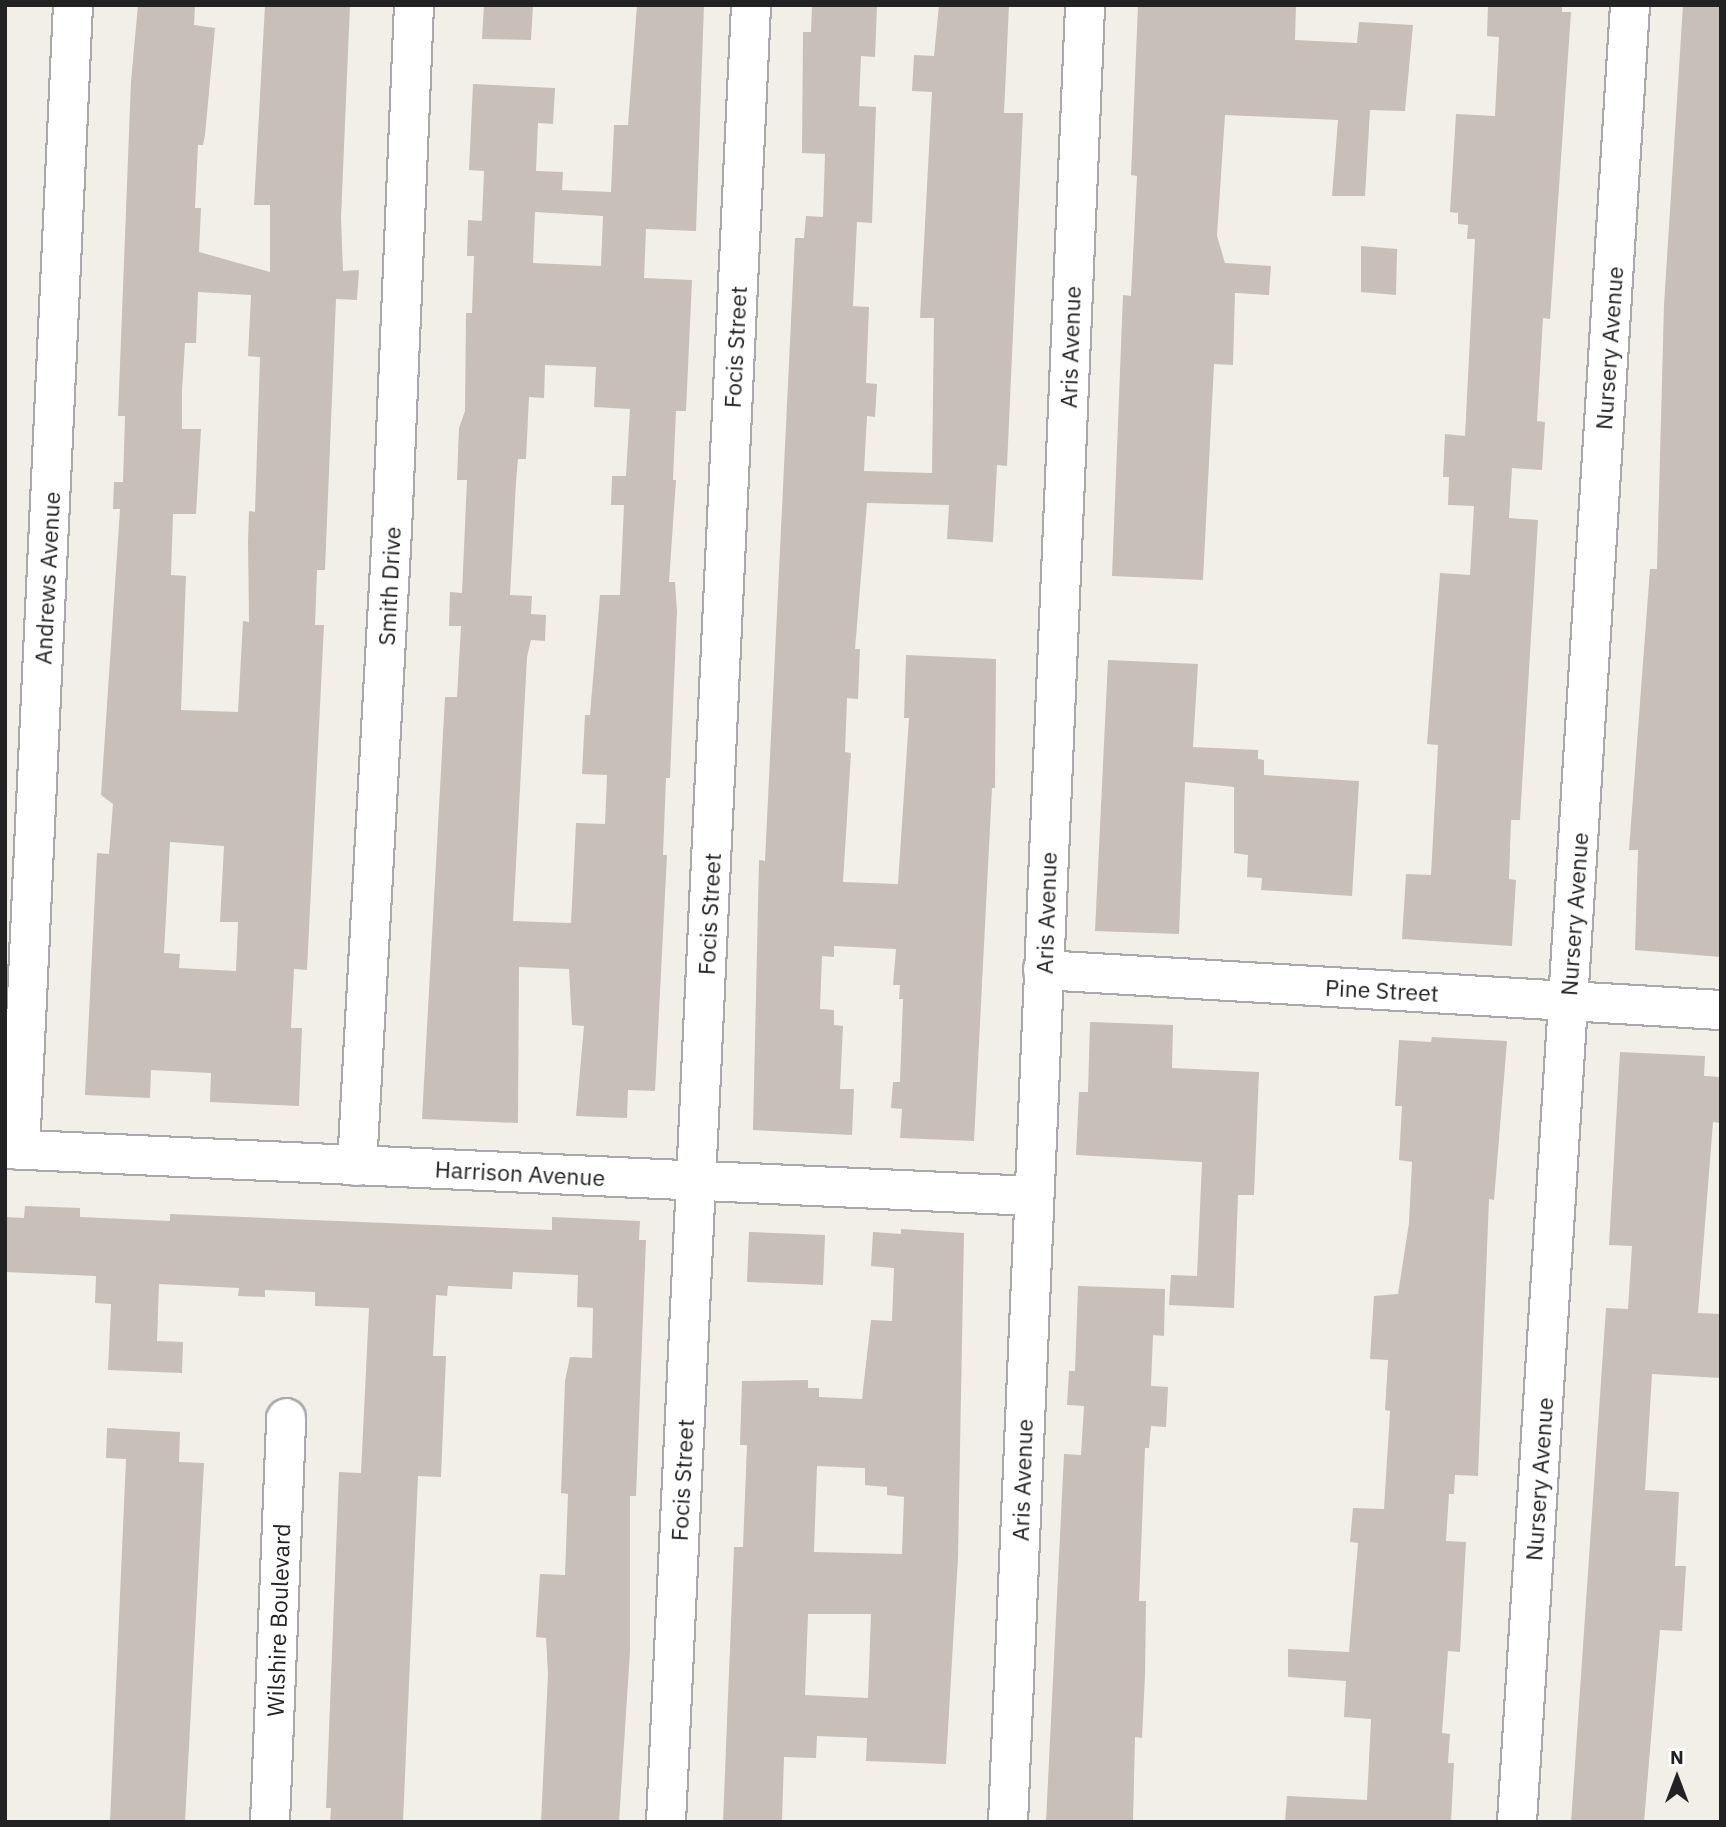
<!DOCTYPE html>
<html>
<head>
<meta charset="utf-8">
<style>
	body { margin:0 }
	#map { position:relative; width:1726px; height:1827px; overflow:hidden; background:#f2efe9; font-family:"IBM Plex Sans",sans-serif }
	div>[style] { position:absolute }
	.building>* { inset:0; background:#c7bfb8 }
	.roads { filter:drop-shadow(2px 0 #a9a9a9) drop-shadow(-2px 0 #a9a9a9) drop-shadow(0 2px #a9a9a9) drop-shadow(0 -2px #a9a9a9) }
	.minor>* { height:38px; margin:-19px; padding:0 19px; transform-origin:19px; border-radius:19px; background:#fff }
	span { translate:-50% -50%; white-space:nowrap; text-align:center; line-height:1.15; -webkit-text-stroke:6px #fff; paint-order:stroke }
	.street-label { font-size:23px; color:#222 }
	.frame { position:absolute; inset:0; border:7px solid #222; pointer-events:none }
	.north { position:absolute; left:1642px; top:1743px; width:70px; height:70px; -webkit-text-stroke:5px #fff; paint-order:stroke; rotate:0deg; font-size:19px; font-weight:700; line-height:28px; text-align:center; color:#222 }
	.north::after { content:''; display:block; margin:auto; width:24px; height:32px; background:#222; clip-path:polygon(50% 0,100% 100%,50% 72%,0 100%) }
</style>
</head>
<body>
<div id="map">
	<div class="building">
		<div style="clip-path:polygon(evenodd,138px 5px,195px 5px,194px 25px,215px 28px,205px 135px,203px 145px,198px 145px,195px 208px,201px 208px,199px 252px,270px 272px,270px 205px,254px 205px,265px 5px,350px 5px,341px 218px,343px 271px,359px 270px,357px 300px,336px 299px,325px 570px,317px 570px,315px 625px,324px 625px,307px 970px,294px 969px,291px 1028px,302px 1028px,299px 1106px,210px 1102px,211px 1073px,151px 1070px,150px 1098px,85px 1095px,97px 853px,109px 854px,113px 804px,101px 795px,120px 509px,113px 509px,114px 482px,123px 482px,125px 416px,118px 416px,131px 81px,138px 5px,198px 292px,251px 295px,248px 356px,260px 357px,255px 512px,249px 511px,248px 542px,249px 622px,243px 621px,238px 712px,181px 710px,186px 576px,171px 575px,173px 514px,196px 514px,201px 429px,182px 429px,182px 391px,185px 343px,196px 343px,198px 292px,138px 5px,170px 842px,224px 846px,220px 922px,238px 922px,236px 971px,179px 968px,180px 954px,164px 953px,170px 842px)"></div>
		<div style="clip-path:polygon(484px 5px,533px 5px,531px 40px,482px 39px)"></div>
		<div style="clip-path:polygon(evenodd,637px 5px,704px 5px,696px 231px,646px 229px,644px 278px,692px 280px,686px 411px,676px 411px,673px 480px,676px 480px,669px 582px,675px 582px,677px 611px,670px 778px,666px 778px,663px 855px,667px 855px,655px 1091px,628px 1090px,627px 1118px,576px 1116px,584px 1026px,572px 1025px,569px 969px,519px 967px,518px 1123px,422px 1119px,445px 697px,457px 697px,461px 626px,449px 626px,450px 592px,462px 593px,467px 480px,457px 480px,459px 428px,465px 411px,466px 313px,472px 313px,474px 256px,467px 256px,468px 220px,482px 221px,484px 171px,469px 170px,473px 84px,555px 88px,553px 124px,538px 123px,536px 171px,563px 172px,562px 190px,611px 192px,614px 125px,628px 125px,637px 5px,535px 212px,603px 216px,601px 266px,533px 263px,535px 212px,637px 5px,545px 365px,596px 367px,594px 407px,630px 409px,626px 476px,612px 476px,611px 505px,624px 505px,620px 595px,600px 595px,590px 715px,585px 715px,582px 774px,607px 775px,605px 824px,576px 823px,571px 923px,513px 921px,527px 657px,531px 640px,545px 641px,546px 615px,531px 614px,532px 596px,510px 595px,516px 482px,518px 459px,526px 459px,529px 397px,544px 398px,545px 365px)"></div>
		<div style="clip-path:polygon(812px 5px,877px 5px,875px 57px,861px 56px,859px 106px,876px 107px,872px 223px,857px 222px,853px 306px,869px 307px,866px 383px,877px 384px,875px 417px,867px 416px,864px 471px,932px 473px,934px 318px,920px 318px,932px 92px,912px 91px,914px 55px,934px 56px,939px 5px,1009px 5px,1004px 113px,1023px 113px,1007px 466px,997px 465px,993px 542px,947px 539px,949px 505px,867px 503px,855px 649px,860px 649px,858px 699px,847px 698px,845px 752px,851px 753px,843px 882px,898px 884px,909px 718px,904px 718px,906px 655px,996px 659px,995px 788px,992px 788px,974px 1141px,900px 1138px,902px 1109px,891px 1108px,893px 1082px,900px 1082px,903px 999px,899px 999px,900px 985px,893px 985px,896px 949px,834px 946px,834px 957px,822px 956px,820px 1009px,834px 1010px,834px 1025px,843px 1026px,840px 1089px,854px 1089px,852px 1135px,753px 1130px,759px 860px,765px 861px,795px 238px,804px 238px,806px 216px,823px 217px,825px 154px,802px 153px,803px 32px,811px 32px)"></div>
		<div style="clip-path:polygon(1138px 5px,1296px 5px,1295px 40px,1357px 43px,1359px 22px,1413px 25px,1405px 111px,1370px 110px,1365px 196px,1332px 196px,1338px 120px,1225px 115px,1217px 236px,1225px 263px,1271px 266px,1269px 295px,1235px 293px,1233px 365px,1214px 364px,1203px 580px,1112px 576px,1123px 295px,1131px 296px,1137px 176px,1131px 175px)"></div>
		<div style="clip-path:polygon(1488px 5px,1562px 5px,1562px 12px,1571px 12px,1550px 319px,1543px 318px,1537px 421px,1545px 422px,1542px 470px,1512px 468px,1509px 518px,1538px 520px,1520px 820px,1511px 820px,1509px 879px,1516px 880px,1512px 946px,1402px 939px,1406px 874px,1431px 875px,1438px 745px,1427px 744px,1440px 573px,1470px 575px,1474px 506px,1448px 505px,1449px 477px,1443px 477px,1445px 434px,1465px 436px,1475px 239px,1467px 239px,1468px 225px,1458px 224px,1458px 213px,1450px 212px,1456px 114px,1495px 116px,1499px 37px,1487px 36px)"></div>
		<div style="clip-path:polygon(1683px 5px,1721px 5px,1721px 957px,1635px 950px,1638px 850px,1629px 850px,1650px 569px,1657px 569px,1664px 305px)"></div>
		<div style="clip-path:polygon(1361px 246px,1397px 249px,1396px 295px,1361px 292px)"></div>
		<div style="clip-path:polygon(1108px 660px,1198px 664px,1193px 747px,1258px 750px,1258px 759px,1264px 760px,1264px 775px,1359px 781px,1352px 896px,1261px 890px,1262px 878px,1247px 877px,1248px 855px,1234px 853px,1234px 787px,1185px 782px,1179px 934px,1095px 931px)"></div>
		<div style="clip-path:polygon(1090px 1022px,1173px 1025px,1172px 1068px,1259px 1072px,1254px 1195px,1238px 1195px,1234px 1308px,1169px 1305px,1171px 1275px,1197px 1276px,1202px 1162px,1076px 1155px,1079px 1092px,1088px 1092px)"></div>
		<div style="clip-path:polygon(1432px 1037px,1507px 1041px,1494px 1200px,1489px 1199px,1478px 1476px,1455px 1475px,1454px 1494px,1449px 1494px,1446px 1541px,1466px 1542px,1460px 1652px,1448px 1651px,1442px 1733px,1450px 1734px,1448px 1763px,1454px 1763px,1451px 1822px,1285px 1822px,1287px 1796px,1367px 1800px,1371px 1719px,1344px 1717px,1346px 1681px,1288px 1677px,1288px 1649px,1349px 1652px,1358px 1543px,1350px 1542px,1353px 1508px,1384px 1509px,1390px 1411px,1385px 1410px,1388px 1360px,1370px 1359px,1374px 1296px,1398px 1294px,1409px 1223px,1412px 1162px,1399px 1160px,1402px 1106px,1395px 1106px,1399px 1040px,1431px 1042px)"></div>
		<div style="clip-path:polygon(1620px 1052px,1705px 1056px,1704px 1076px,1721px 1077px,1721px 1123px,1713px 1122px,1698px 1313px,1721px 1314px,1721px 1378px,1652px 1374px,1645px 1490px,1679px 1492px,1675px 1566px,1686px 1566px,1682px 1631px,1660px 1630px,1644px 1822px,1571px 1822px,1606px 1308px,1628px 1309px,1632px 1246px,1609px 1245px)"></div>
		<div style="clip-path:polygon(25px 1206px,80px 1208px,80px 1217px,170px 1221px,170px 1214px,552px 1230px,552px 1217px,640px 1221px,639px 1240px,646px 1240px,636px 1496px,630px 1496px,630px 1651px,619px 1822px,541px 1822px,548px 1674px,546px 1638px,536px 1637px,540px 1574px,565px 1575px,568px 1494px,561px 1493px,565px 1381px,570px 1357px,592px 1358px,593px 1308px,577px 1307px,578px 1275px,513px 1272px,512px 1289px,448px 1286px,447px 1296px,436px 1295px,433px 1356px,446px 1356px,441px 1477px,418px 1476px,403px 1822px,330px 1822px,331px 1808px,326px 1808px,339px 1472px,361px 1473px,369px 1308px,315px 1306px,315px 1292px,265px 1290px,265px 1297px,238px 1296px,239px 1288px,159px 1284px,157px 1341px,183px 1342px,182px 1373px,108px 1370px,111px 1304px,95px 1303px,96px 1276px,5px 1272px,5px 1217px,24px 1218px)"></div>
		<div style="clip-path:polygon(evenodd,901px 1229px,964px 1233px,958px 1557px,946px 1764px,866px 1761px,867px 1738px,817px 1736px,816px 1758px,784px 1757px,782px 1822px,723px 1822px,734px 1547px,743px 1547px,747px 1445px,740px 1445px,742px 1381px,808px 1380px,808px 1388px,819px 1388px,819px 1397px,862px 1399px,871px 1320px,892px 1321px,894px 1268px,871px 1266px,873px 1232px,901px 1234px,901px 1229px,817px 1466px,865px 1468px,865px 1485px,887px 1487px,887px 1495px,904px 1497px,902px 1554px,814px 1552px,817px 1466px,901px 1229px,808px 1614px,871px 1614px,868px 1698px,805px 1695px,808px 1614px)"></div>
		<div style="clip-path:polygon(749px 1232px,825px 1235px,823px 1285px,747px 1282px)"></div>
		<div style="clip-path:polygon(1078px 1286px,1165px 1289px,1164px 1336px,1153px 1335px,1151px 1386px,1168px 1387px,1166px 1427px,1151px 1426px,1149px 1448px,1145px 1448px,1139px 1601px,1146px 1601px,1145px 1675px,1142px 1738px,1135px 1737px,1133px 1822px,1046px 1822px,1064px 1454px,1081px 1455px,1084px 1406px,1067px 1405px,1069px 1371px,1075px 1371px)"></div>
		<div style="clip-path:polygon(107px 1428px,180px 1432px,179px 1462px,204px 1463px,185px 1822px,110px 1822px,126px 1459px,106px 1458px)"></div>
	</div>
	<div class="roads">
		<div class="minor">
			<div style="left:1043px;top:970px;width:679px;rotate:3.38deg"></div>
			<div style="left:5px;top:1149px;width:1030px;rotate:2.62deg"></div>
			<div style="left:20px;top:1150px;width:1146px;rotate:-87.35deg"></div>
			<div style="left:357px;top:1166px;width:637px;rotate:-86.85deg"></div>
			<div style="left:392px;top:530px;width:525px;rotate:-87.6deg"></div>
			<div style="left:270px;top:1822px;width:404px;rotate:-87.7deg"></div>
			<div style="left:666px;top:1822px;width:1819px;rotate:-87.32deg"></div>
			<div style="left:1008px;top:1822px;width:1819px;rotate:-87.57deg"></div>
			<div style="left:1517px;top:1822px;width:1821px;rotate:-86.44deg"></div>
		</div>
	</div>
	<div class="street-label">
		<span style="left:735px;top:347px;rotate:-87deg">Focis Street</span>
		<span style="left:1070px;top:347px;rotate:-88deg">Aris Avenue</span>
		<span style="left:1609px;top:348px;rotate:-86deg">Nursery Avenue</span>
		<span style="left:47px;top:578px;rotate:-87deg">Andrews Avenue</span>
		<span style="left:389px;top:586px;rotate:-87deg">Smith Drive</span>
		<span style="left:1046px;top:913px;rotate:-88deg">Aris Avenue</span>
		<span style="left:709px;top:914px;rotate:-87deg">Focis Street</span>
		<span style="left:1574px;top:914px;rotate:-86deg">Nursery Avenue</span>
		<span style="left:1382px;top:990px;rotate:3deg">Pine Street</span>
		<span style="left:520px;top:1173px;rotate:3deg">Harrison Avenue</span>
		<span style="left:1539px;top:1479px;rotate:-86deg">Nursery Avenue</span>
		<span style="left:682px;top:1480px;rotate:-87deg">Focis Street</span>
		<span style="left:1022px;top:1480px;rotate:-88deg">Aris Avenue</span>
		<span style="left:278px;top:1620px;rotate:-88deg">Wilshire Boulevard</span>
	</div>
	<div class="frame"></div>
	<div class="north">N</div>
</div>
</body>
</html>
